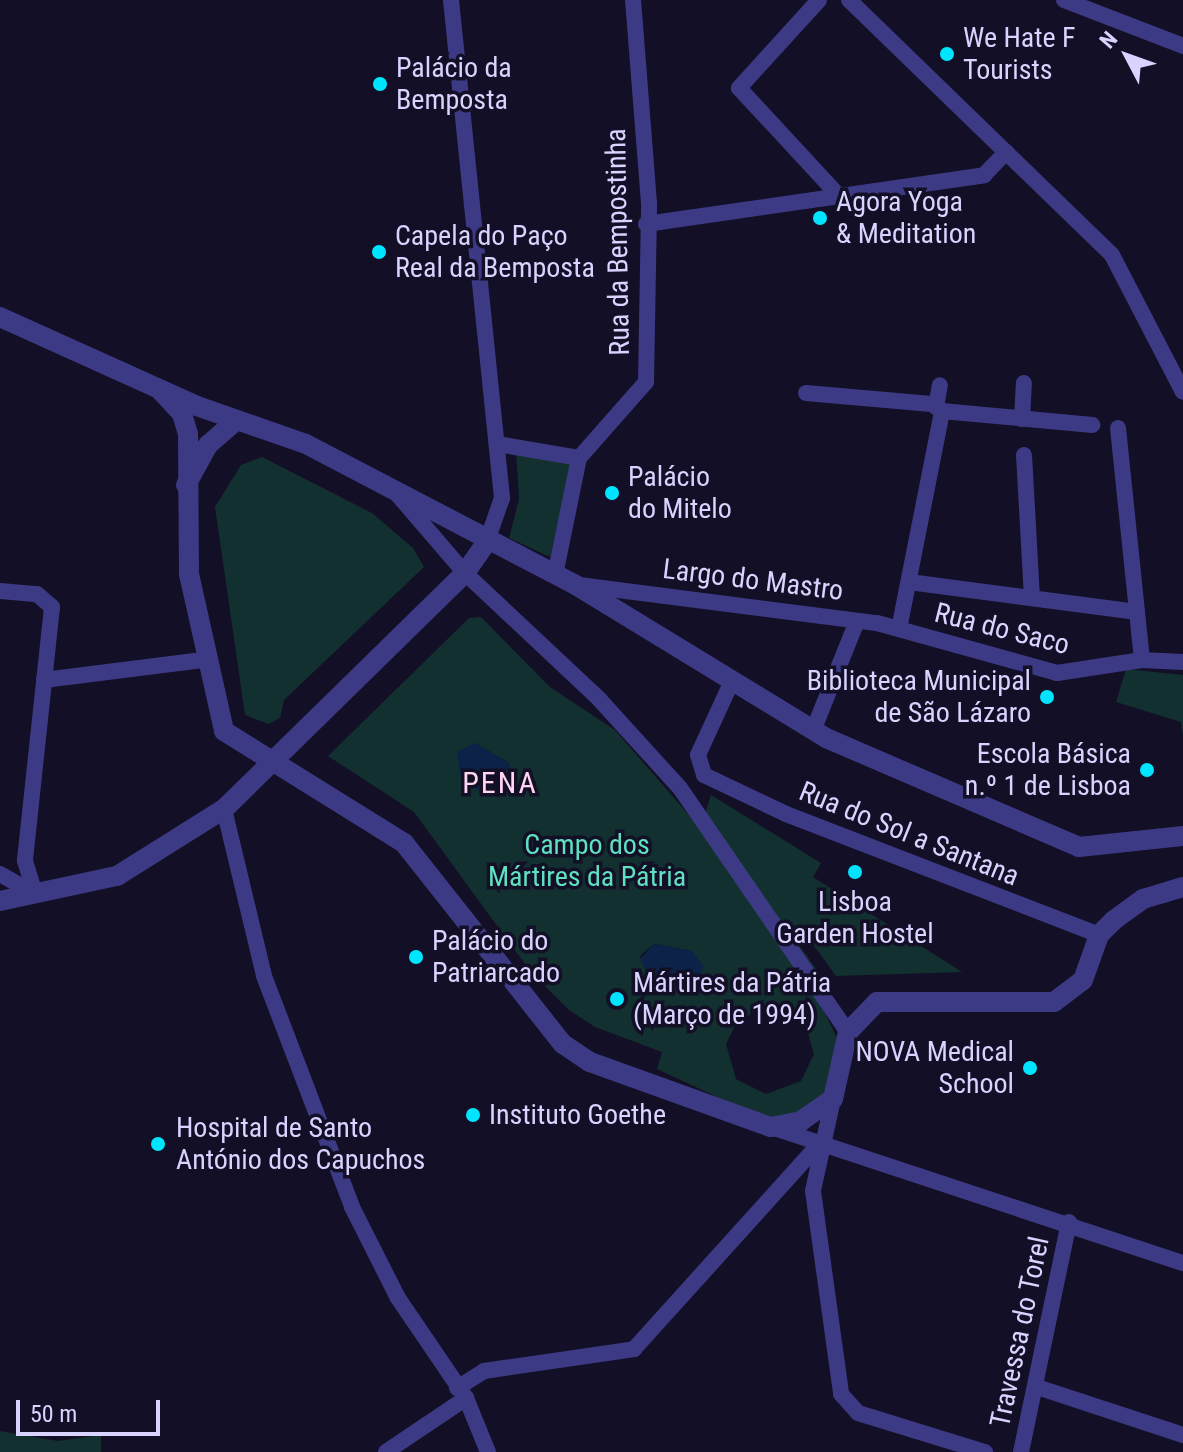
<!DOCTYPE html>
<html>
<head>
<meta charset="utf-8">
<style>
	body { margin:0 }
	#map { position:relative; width:1183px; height:1452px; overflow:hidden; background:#130f26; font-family:"Roboto Condensed",sans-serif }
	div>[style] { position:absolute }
	.green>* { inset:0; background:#12302f }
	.water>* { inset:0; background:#0c2248 }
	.minor>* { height:16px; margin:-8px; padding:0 8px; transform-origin:8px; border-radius:8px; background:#3d3a85 }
	.tertiary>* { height:20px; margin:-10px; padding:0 10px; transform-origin:10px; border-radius:10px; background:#3d3a85 }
	.dots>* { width:22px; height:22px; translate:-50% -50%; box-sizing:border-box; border:4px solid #130f26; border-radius:50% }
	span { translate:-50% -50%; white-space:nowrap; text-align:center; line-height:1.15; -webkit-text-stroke:7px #130f26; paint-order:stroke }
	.poi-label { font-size:28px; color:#d9d4ff }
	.left { translate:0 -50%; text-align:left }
	.right { translate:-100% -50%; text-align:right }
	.street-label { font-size:28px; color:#d9d4ff }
	.park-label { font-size:28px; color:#5fe0c0 }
	.neighbourhood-label { font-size:30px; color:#ffd6f0; letter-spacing:2px }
	.north { position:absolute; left:1087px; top:16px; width:80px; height:80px; -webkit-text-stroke:6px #130f26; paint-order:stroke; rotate:311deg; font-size:22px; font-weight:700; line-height:32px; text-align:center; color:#d9d4ff }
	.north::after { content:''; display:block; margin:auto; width:28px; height:36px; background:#d9d4ff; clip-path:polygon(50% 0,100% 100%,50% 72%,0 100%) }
	.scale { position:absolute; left:16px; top:1400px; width:144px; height:36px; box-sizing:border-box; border:4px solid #d9d4ff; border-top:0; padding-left:10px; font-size:24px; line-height:28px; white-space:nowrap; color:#d9d4ff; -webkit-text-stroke:6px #130f26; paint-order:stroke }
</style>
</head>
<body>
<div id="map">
	<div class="green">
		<div style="clip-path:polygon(516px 451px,572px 461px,550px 557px,509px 538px,519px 499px)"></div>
		<div style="clip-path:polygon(262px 457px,372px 513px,413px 548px,424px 567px,284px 700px,280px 718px,268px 724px,245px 715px,215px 507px,241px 465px)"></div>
		<div style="clip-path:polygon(evenodd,481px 617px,550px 687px,615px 730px,695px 822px,705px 814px,711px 795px,821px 863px,813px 877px,962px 972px,836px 976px,804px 932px,794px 938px,826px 983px,814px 991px,840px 1044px,836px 1077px,817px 1104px,771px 1122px,657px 1069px,662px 1052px,595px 1027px,569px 1010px,530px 971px,414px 812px,328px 756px,469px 618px,481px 617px,475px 743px,509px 763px,511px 788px,504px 793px,471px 787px,475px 743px,481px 617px,654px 944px,692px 951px,702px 976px,678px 988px,651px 979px,640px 956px,654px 944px,481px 617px,770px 1006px,805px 1023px,814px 1054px,801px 1081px,766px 1094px,736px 1079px,726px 1044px,738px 1020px,770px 1006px)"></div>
		<div style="clip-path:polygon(1126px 669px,1183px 675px,1183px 736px,1181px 722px,1116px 702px)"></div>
		<div style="clip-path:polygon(0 1431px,58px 1441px,101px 1435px,101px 1452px,0 1452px)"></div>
	</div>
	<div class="water">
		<div style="clip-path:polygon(475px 743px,509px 763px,514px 780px,506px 792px,479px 791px,460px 775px,457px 752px)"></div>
		<div style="clip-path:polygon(654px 944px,692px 951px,703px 965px,700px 979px,678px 988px,651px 979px,640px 959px)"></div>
	</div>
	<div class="minor">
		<div style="left:451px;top:0;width:501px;rotate:84.15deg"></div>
		<div style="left:502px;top:498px;width:46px;rotate:109.2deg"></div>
		<div style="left:819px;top:0;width:119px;rotate:132.3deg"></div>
		<div style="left:739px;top:88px;width:147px;rotate:47.2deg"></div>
		<div style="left:849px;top:0;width:366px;rotate:44.1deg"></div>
		<div style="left:1112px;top:255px;width:154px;rotate:62.6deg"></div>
		<div style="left:1064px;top:0;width:128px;rotate:21.1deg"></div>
		<div style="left:646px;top:224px;width:342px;rotate:-8.2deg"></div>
		<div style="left:984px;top:175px;width:32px;rotate:-46deg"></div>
		<div style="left:806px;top:393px;width:126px;rotate:5deg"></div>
		<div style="left:932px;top:404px;width:12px;rotate:35deg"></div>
		<div style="left:936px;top:407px;width:22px;rotate:-80deg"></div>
		<div style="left:942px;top:411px;width:151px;rotate:5.3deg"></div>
		<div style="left:1022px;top:419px;width:36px;rotate:-87deg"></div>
		<div style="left:1118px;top:428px;width:233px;rotate:84.1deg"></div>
		<div style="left:497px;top:444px;width:83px;rotate:9.7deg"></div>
		<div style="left:579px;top:458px;width:119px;rotate:101.6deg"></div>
		<div style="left:1024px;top:455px;width:143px;rotate:86.8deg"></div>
		<div style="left:579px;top:458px;width:101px;rotate:-48.6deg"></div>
		<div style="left:646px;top:382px;width:179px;rotate:-89deg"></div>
		<div style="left:649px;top:203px;width:204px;rotate:-94.5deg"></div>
		<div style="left:397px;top:494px;width:104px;rotate:49.3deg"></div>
		<div style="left:465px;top:573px;width:184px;rotate:43.2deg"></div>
		<div style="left:599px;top:699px;width:120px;rotate:47.7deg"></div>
		<div style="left:680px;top:788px;width:296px;rotate:55.5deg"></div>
		<div style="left:909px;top:582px;width:230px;rotate:7.5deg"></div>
		<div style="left:579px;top:585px;width:300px;rotate:7.3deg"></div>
		<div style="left:877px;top:623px;width:187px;rotate:15.5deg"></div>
		<div style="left:1057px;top:673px;width:86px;rotate:-8.7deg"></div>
		<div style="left:1142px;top:660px;width:41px;rotate:2.8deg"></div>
		<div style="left:0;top:591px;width:37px;rotate:5deg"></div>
		<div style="left:37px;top:594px;width:20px;rotate:41deg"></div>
		<div style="left:52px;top:607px;width:255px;rotate:96.1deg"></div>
		<div style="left:25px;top:861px;width:34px;rotate:73deg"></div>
		<div style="left:899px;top:629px;width:222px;rotate:-78.8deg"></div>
		<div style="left:44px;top:680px;width:160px;rotate:-7.2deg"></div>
		<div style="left:732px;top:681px;width:81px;rotate:114.7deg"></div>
		<div style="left:698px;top:755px;width:21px;rotate:73deg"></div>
		<div style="left:704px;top:775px;width:91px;rotate:25.4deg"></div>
		<div style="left:786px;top:814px;width:336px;rotate:21.1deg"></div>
		<div style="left:813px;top:731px;width:118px;rotate:-68.2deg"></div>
		<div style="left:224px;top:809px;width:172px;rotate:76.5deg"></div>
		<div style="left:264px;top:976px;width:247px;rotate:69.1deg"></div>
		<div style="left:352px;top:1207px;width:102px;rotate:63.2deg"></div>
		<div style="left:398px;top:1298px;width:121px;rotate:55.8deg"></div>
		<div style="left:466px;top:1398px;width:58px;rotate:67.8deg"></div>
		<div style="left:0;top:874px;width:40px;rotate:29.7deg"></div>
		<div style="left:833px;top:1099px;width:94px;rotate:102.3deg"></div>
		<div style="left:813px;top:1191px;width:205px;rotate:82.1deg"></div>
		<div style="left:841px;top:1394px;width:25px;rotate:48deg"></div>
		<div style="left:858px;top:1413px;width:133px;rotate:17.1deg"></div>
		<div style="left:771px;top:1127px;width:434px;rotate:18.3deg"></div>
		<div style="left:1037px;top:1387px;width:154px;rotate:18.2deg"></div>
		<div style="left:457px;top:1388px;width:32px;rotate:-32deg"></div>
		<div style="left:484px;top:1371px;width:152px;rotate:-8.3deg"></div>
		<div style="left:634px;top:1349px;width:278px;rotate:-47.9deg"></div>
		<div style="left:386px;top:1452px;width:97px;rotate:-34deg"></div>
		<div style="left:1021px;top:1452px;width:235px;rotate:-78.2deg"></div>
	</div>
	<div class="tertiary">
		<div style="left:0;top:317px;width:216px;rotate:24.3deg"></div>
		<div style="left:197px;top:406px;width:115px;rotate:19.2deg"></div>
		<div style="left:306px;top:444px;width:302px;rotate:27.6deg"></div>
		<div style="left:574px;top:584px;width:295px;rotate:31.4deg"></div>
		<div style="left:826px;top:738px;width:275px;rotate:23.3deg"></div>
		<div style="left:1079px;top:847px;width:105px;rotate:-6deg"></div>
		<div style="left:160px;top:390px;width:33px;rotate:47deg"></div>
		<div style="left:182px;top:414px;width:21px;rotate:73deg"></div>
		<div style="left:188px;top:434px;width:140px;rotate:89.6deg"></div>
		<div style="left:189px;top:574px;width:161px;rotate:77.4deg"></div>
		<div style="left:224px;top:731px;width:212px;rotate:31.9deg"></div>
		<div style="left:404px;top:843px;width:256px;rotate:51.7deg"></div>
		<div style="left:563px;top:1044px;width:32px;rotate:34deg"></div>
		<div style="left:590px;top:1062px;width:192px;rotate:19.8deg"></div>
		<div style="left:771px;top:1127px;width:31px;rotate:-11deg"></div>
		<div style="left:801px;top:1121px;width:39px;rotate:-35deg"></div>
		<div style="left:833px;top:1099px;width:69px;rotate:-77.4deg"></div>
		<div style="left:848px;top:1032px;width:42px;rotate:-46deg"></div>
		<div style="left:877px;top:1002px;width:177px"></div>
		<div style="left:1054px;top:1002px;width:36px;rotate:-37deg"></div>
		<div style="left:1083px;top:980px;width:48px;rotate:-70.4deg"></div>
		<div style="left:1099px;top:935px;width:21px;rotate:-45deg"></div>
		<div style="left:1114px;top:920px;width:36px;rotate:-36deg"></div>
		<div style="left:1143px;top:899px;width:42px;rotate:-16.7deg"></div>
		<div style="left:186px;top:485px;width:46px;rotate:-61.2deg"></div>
		<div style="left:208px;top:445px;width:38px;rotate:-41deg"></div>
		<div style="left:0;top:901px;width:120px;rotate:-12.1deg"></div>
		<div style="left:117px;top:876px;width:126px;rotate:-32.1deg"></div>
		<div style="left:224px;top:809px;width:337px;rotate:-44.4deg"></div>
		<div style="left:465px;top:573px;width:39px;rotate:-55deg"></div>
	</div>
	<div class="dots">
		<div style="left:947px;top:54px;background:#00e5ff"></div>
		<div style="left:380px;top:84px;background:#00e5ff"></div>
		<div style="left:820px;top:218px;background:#00e5ff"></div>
		<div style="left:379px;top:252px;background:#00e5ff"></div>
		<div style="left:612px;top:493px;background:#00e5ff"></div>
		<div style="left:1047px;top:697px;background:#00e5ff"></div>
		<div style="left:1147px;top:770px;background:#00e5ff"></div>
		<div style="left:855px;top:872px;background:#00e5ff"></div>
		<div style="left:416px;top:957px;background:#00e5ff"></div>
		<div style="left:617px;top:999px;background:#00e5ff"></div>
		<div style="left:1030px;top:1068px;background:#00e5ff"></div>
		<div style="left:473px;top:1115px;background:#00e5ff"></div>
		<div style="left:158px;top:1144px;background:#00e5ff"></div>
	</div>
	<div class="poi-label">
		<span class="left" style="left:963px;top:54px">We Hate F<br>Tourists</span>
		<span class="left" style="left:396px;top:84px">Palácio da<br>Bemposta</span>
		<span class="left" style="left:836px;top:218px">Agora Yoga<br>&amp; Meditation</span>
		<span class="left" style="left:395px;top:252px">Capela do Paço<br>Real da Bemposta</span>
		<span class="left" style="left:628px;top:493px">Palácio<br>do Mitelo</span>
		<span class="right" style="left:1031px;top:697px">Biblioteca Municipal<br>de São Lázaro</span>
		<span class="right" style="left:1131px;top:770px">Escola Básica<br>n.º 1 de Lisboa</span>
		<span style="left:855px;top:918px">Lisboa<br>Garden Hostel</span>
		<span class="left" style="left:432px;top:957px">Palácio do<br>Patriarcado</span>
		<span class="left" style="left:633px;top:999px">Mártires da Pátria<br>(Março de 1994)</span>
		<span class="right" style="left:1014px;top:1068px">NOVA Medical<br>School</span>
		<span class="left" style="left:489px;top:1115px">Instituto Goethe</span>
		<span class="left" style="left:176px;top:1144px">Hospital de Santo<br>António dos Capuchos</span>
	</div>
	<div class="street-label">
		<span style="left:618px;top:242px;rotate:-91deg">Rua da Bempostinha</span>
		<span style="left:753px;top:580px;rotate:7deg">Largo do Mastro</span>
		<span style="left:1002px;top:629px;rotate:14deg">Rua do Saco</span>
		<span style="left:909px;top:834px;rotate:22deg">Rua do Sol a Santana</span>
		<span style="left:1020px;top:1332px;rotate:-78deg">Travessa do Torel</span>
	</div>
	<div class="park-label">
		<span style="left:587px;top:861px">Campo dos<br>Mártires da Pátria</span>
	</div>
	<div class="neighbourhood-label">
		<span style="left:500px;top:783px">PENA</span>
	</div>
	<div class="north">N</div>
	<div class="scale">50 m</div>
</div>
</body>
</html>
